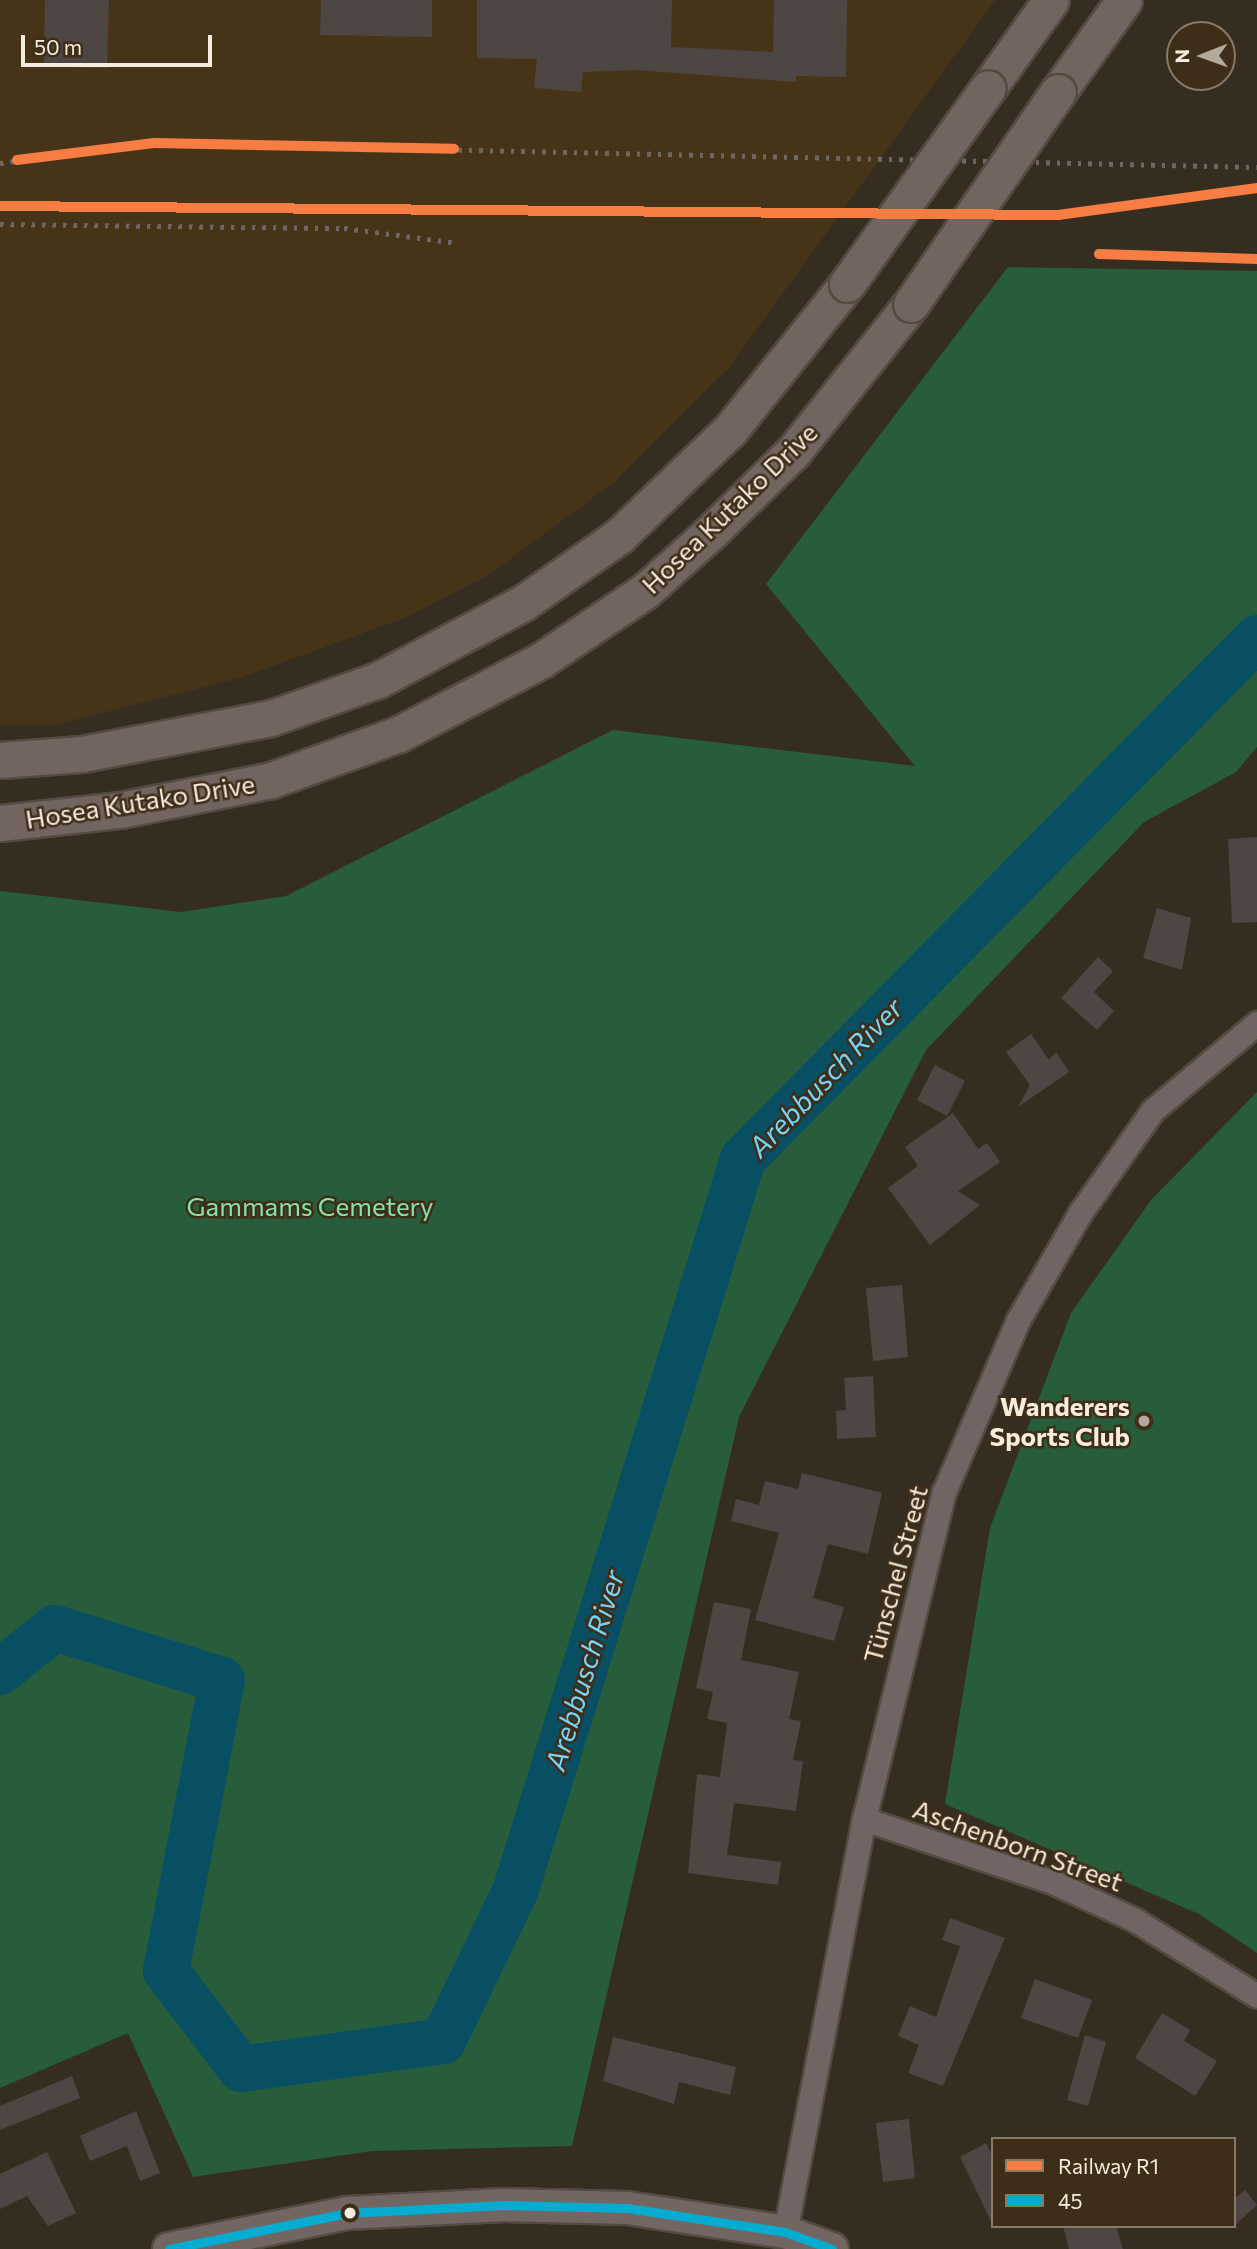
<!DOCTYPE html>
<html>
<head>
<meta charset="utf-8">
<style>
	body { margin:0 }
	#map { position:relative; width:1257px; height:2249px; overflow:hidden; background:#362d21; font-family:Commissioner,sans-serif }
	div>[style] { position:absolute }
	.built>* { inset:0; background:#463419 }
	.green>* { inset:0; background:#285d3c }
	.river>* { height:46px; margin:-23px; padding:0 23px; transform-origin:23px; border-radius:23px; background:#084f63 }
	.building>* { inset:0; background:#4e4643 }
	.roads { filter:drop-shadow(2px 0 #534b41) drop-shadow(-2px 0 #534b41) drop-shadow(0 2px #534b41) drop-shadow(0 -2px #534b41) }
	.street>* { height:23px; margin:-11.5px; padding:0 11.5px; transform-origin:11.5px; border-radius:11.5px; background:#706562 }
	.secondary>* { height:32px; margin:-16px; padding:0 16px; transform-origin:16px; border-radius:16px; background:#736662 }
	.primary>* { height:35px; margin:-17.5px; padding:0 17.5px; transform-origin:17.5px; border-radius:17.5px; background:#72645f }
	.rail>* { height:5px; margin-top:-2.5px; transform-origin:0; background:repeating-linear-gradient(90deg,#6f6661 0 3.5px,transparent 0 10.5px) }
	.bridges { filter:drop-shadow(2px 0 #534b41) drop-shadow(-2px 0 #534b41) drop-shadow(0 2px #534b41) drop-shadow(0 -2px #534b41) }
	.primary-bridge>* { height:35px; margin:-17.5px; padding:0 17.5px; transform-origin:17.5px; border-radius:17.5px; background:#72645f }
	.bus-1>* { height:9px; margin:-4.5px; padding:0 4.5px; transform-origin:4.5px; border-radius:4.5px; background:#06acd0 }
	.rail-1>* { height:10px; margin:-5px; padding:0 5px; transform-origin:5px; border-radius:5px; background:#f77d43 }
	.dots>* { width:19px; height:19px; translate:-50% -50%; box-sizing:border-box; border:4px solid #3e2e19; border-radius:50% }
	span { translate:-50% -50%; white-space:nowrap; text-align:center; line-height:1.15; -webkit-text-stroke:5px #3e2e19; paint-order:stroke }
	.street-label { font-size:26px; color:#f6ecdf }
	.park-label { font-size:26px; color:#84e4a7 }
	.poi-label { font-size:26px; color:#f6ecdf; font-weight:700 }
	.right { translate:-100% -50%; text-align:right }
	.water-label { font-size:28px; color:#77d3f7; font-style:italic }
	.legend { position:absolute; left:991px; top:2137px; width:245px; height:91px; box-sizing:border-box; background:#3e2e19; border:2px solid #887a68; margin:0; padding:9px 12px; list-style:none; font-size:21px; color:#f6ecdf }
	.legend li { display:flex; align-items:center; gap:14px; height:35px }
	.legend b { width:35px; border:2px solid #887a68 }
	.north { position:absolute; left:1166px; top:21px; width:70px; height:70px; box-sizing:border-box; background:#3e2e19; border:2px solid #887a68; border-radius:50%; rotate:269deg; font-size:19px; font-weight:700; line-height:28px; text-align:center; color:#f6ecdf }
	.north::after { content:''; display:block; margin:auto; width:24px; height:32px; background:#b3a99c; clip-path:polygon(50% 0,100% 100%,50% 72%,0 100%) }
	.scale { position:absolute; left:21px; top:35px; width:191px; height:32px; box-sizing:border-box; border:4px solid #f6ecdf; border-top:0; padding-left:9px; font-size:21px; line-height:24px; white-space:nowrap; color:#f6ecdf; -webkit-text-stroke:5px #3e2e19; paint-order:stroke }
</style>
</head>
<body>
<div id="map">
	<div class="built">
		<div style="clip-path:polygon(0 0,995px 0,728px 369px,614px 482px,490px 574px,407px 617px,240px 678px,54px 725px,0 725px)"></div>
	</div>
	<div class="green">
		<div style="clip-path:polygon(1008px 267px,1257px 271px,1257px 747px,1236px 772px,1144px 822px,926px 1050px,739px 1417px,572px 2146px,372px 2151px,193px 2177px,128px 2033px,0 2088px,0 891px,181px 912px,286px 896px,613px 730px,915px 766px,766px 584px)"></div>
		<div style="clip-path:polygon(1257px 1092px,1257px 1953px,1199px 1914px,945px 1804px,990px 1528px,1071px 1313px,1151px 1200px)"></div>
	</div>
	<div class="river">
		<div style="left:0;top:1672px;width:70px;rotate:-38.7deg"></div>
		<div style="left:55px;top:1628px;width:175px;rotate:17.3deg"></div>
		<div style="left:222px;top:1680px;width:296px;rotate:100.9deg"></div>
		<div style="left:166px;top:1971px;width:123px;rotate:52.6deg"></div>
		<div style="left:241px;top:2069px;width:204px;rotate:-7.9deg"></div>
		<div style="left:443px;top:2041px;width:169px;rotate:-64.3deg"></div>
		<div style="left:516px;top:1889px;width:764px;rotate:-72.73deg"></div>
		<div style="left:743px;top:1159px;width:732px;rotate:-45.39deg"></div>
	</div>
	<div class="building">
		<div style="clip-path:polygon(45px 0,109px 0,107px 68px,44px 66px)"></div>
		<div style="clip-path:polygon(321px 0,432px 0,432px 37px,320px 35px)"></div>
		<div style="clip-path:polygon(477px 0,672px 0,671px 47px,773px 52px,774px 0,847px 0,846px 77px,796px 76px,796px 82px,635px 70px,583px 72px,581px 92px,534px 88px,537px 59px,477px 58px)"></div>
		<div style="clip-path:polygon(1257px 837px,1257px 922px,1232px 923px,1228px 839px)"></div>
		<div style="clip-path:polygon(1157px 908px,1191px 918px,1182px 970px,1143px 958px)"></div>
		<div style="clip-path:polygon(1098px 957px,1113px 971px,1094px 992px,1114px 1011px,1097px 1030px,1061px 998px)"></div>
		<div style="clip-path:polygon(1031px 1034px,1049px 1060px,1056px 1052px,1069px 1072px,1018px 1107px,1030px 1085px,1006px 1052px)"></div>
		<div style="clip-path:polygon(935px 1065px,965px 1081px,947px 1116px,917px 1100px)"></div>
		<div style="clip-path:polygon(953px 1113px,978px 1149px,987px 1143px,1000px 1162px,958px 1191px,980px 1205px,930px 1245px,888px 1188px,918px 1166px,905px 1147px)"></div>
		<div style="clip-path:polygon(902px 1285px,908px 1357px,873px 1361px,866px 1288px)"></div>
		<div style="clip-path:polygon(873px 1376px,876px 1437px,837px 1439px,836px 1411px,846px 1410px,844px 1378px)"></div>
		<div style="clip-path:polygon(802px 1473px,882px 1493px,868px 1554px,828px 1544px,813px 1598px,844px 1607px,834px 1641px,755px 1620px,779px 1533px,731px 1521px,736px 1499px,759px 1505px,765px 1481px,798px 1489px)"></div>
		<div style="clip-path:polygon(714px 1602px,751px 1609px,741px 1660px,799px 1672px,789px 1719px,801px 1721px,793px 1760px,803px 1761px,796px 1811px,734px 1803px,727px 1855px,781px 1862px,778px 1885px,688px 1873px,697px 1774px,720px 1777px,727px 1723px,707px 1719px,713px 1692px,696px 1688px)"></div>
		<div style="clip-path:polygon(950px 1918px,1005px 1938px,943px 2086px,908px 2073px,919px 2045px,898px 2036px,910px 2006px,936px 2017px,960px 1946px,942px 1940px)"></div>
		<div style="clip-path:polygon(1035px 1979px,1092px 2000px,1078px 2038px,1021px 2018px)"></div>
		<div style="clip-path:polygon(1162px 2013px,1190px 2030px,1184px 2041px,1217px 2061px,1195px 2096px,1135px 2058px)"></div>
		<div style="clip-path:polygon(1085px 2035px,1106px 2042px,1088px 2106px,1067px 2100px)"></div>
		<div style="clip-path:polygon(613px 2037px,736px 2067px,730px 2095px,679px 2082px,674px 2104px,603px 2081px)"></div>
		<div style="clip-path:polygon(72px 2076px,80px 2098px,0 2130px,0 2106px)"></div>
		<div style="clip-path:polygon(136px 2111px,160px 2173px,140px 2181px,127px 2146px,90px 2161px,80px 2136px)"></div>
		<div style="clip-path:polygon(909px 2119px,915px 2178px,883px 2182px,876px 2123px)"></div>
		<div style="clip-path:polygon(986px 2143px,993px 2157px,993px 2225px,960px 2157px)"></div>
		<div style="clip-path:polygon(47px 2152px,76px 2213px,48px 2226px,27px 2196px,0 2209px,0 2174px)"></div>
		<div style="clip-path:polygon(1245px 2190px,1257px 2205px,1234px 2226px,1234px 2199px)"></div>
		<div style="clip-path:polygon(1063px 2226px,1116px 2226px,1123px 2249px,1069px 2249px)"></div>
	</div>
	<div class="roads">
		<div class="street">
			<div style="left:864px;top:1819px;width:201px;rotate:18.5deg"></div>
			<div style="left:1055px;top:1883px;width:88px;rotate:24.8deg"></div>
			<div style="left:1135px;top:1920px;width:144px;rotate:31.9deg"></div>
			<div style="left:785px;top:2232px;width:420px;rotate:-79.2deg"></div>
			<div style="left:864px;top:1819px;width:337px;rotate:-76.3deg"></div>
			<div style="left:944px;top:1492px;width:187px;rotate:-66.7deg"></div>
			<div style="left:1018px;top:1320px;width:124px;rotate:-59.9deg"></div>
			<div style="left:1080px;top:1213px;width:126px;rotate:-54.7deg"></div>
			<div style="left:1153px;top:1110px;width:136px;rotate:-39.9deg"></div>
		</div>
		<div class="secondary">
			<div style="left:169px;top:2249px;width:182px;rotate:-11.4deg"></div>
			<div style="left:347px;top:2213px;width:157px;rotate:-2.9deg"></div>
			<div style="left:504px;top:2205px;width:123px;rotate:1.4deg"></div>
			<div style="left:627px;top:2208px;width:160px;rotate:8.6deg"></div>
			<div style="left:785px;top:2232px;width:50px;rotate:19.9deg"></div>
		</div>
		<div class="primary">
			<div style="left:988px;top:88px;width:108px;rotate:-54.4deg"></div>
			<div style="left:1058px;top:92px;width:113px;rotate:-54.3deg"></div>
			<div style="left:0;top:760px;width:82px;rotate:-4.2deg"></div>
			<div style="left:82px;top:754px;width:192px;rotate:-10.8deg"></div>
			<div style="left:271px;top:718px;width:114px;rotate:-19.6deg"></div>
			<div style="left:378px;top:680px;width:164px;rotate:-28deg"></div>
			<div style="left:523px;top:603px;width:117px;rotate:-34.9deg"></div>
			<div style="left:619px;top:536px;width:153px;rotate:-43.7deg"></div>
			<div style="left:730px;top:430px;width:187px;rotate:-51.3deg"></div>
			<div style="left:0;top:823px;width:121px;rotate:-6.2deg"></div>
			<div style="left:120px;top:810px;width:154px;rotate:-11.2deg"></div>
			<div style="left:271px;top:780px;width:136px;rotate:-19.8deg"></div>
			<div style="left:399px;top:734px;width:159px;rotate:-27.4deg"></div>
			<div style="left:540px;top:661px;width:126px;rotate:-33.7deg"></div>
			<div style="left:645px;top:591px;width:89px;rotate:-41.8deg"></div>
			<div style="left:711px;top:532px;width:116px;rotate:-44.3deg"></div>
			<div style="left:794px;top:451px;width:188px;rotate:-51.5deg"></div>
		</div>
	</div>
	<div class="rail">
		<div style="left:0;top:163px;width:155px;rotate:-7.4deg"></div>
		<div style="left:154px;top:143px;width:1103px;rotate:1.25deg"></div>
		<div style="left:0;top:206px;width:1058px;rotate:0.49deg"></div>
		<div style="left:1058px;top:215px;width:201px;rotate:-7.7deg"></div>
		<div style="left:0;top:224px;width:344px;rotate:0.7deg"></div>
		<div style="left:344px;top:228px;width:115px;rotate:7.5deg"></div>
	</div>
	<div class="bridges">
		<div class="primary-bridge">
			<div style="left:847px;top:284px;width:241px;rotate:-54.3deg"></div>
			<div style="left:911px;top:304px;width:258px;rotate:-55.3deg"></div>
		</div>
	</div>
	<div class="bus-1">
		<div style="left:169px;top:2249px;width:182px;rotate:-11.4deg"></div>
		<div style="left:347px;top:2213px;width:157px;rotate:-2.9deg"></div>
		<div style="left:504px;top:2205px;width:123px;rotate:1.4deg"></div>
		<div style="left:627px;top:2208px;width:160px;rotate:8.6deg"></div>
		<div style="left:785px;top:2232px;width:50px;rotate:19.9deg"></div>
	</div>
	<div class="rail-1">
		<div style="left:17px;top:160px;width:138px;rotate:-7.1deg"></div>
		<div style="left:154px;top:143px;width:300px;rotate:1.1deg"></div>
		<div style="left:0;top:206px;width:1058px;rotate:0.49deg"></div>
		<div style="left:1058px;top:215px;width:201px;rotate:-7.7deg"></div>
		<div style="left:1099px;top:254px;width:158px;rotate:1.8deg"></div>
	</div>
	<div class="dots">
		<div style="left:1144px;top:1421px;background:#b3a99c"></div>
		<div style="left:350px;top:2213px;background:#f6ecdf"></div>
	</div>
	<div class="street-label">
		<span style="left:729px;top:508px;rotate:-44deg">Hosea Kutako Drive</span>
		<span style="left:140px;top:801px;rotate:-9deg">Hosea Kutako Drive</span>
		<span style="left:895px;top:1574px;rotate:-75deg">Tünschel Street</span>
		<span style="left:1018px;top:1845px;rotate:20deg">Aschenborn Street</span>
	</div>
	<div class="park-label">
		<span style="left:310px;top:1206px">Gammams Cemetery</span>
	</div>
	<div class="poi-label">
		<span class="right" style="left:1130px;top:1421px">Wanderers<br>Sports Club</span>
	</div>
	<div class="water-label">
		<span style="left:825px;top:1077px;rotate:-46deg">Arebbusch River</span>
		<span style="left:584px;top:1670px;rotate:-73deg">Arebbusch River</span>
	</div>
	<ul class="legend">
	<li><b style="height:9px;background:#f77d43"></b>Railway R1</li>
	<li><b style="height:9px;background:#06acd0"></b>45</li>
	</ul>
	<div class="north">N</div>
	<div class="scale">50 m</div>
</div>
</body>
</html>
